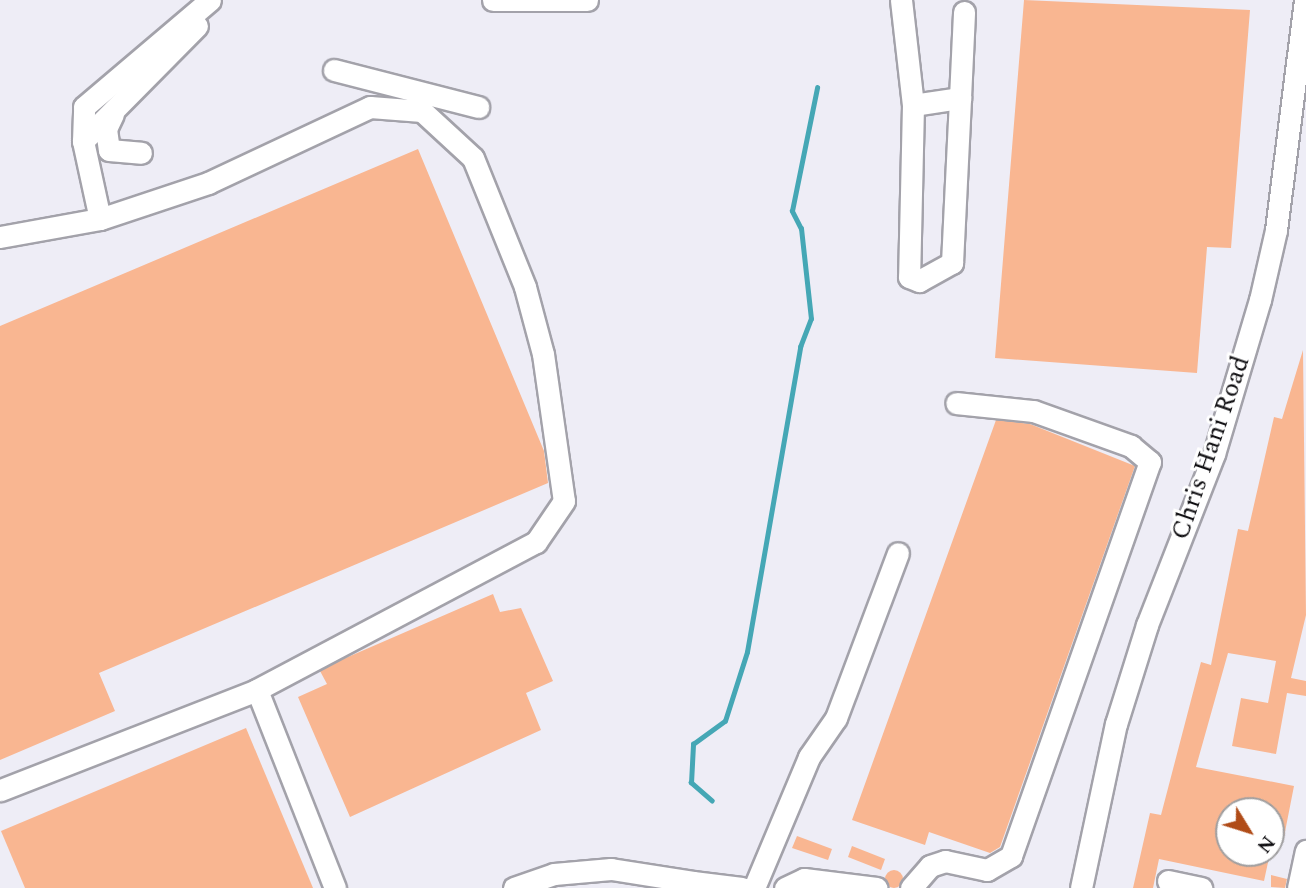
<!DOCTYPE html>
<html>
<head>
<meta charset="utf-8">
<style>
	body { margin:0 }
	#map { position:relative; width:1306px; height:888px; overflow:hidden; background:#eeedf6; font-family:Spectral,serif }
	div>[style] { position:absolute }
	.stream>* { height:4.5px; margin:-2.25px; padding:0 2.25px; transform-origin:2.25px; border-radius:2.25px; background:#45a7b5 }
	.building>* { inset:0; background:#f9b691 }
	.round { border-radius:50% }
	.roads { filter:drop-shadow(2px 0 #a3a2aa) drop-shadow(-2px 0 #a3a2aa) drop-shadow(0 2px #a3a2aa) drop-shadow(0 -2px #a3a2aa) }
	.minor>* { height:21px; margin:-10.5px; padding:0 10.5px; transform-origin:10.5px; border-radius:10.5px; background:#fff }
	span { translate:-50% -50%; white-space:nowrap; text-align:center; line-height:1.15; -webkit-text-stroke:6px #fff; paint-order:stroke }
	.street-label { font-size:26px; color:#0e0d10 }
	.north { position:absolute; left:1215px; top:797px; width:70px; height:70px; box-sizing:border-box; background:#fff; border:2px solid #9f9e9f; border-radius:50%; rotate:128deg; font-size:19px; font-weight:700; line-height:28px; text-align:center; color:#0e0d10 }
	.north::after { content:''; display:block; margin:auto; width:24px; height:32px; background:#b04c18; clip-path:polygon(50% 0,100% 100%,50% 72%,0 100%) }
</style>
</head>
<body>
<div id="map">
	<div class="stream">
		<div style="left:712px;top:801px;width:28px;rotate:-139deg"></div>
		<div style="left:691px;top:783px;width:39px;rotate:-87deg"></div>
		<div style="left:693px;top:744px;width:39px;rotate:-36deg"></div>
		<div style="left:725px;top:721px;width:72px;rotate:-72.3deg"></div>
		<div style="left:747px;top:652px;width:310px;rotate:-80.1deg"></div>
		<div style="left:800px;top:347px;width:30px;rotate:-69deg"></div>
		<div style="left:811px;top:319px;width:91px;rotate:-96.3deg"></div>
		<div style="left:801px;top:229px;width:20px;rotate:-117deg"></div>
		<div style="left:792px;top:211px;width:126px;rotate:-78.5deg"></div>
	</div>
	<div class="building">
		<div style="clip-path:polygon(1024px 0,1250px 10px,1231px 248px,1207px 247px,1197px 373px,995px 358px)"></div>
		<div style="clip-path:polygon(418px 149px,544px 451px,548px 483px,99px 673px,115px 711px,0 760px,0 326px)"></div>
		<div style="clip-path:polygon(1303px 350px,1306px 615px,1291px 678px,1306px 681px,1306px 696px,1287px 693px,1276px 754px,1232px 746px,1241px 698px,1268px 703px,1276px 661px,1228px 653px,1196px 767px,1294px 786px,1284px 837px,1271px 834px,1271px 811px,1229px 811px,1229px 853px,1270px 853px,1264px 881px,1159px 859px,1153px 888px,1133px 888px,1150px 813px,1161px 815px,1201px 662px,1211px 665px,1238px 529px,1248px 531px,1274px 417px,1282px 419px)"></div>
		<div style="clip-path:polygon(996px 420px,1030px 424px,1135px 466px,1000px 847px,990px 853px,929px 832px,925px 845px,852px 820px)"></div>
		<div style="clip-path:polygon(493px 594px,500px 612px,521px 608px,553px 681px,526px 693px,541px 730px,350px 817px,298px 697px,327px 684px,320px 671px,341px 660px)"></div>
		<div style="clip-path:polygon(246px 728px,313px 888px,25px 888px,1px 831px)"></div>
		<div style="clip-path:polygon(797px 836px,832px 849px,828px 860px,792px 848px)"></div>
		<div style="clip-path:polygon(852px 846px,885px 859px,881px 870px,848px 857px)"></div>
		<div class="round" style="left:885px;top:870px;width:18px;height:18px"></div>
		<div style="clip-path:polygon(1271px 875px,1287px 879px,1285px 888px,1271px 887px)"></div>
	</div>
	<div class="roads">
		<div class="minor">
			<div style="left:493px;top:0;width:94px"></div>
			<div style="left:901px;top:0;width:106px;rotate:83.5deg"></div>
			<div style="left:913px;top:105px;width:172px;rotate:91.3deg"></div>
			<div style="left:909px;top:277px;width:11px;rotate:22deg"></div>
			<div style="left:919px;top:281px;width:38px;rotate:-29deg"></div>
			<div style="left:952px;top:263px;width:165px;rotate:-87.2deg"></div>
			<div style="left:334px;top:70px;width:149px;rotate:14.4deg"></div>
			<div style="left:913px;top:105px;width:48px;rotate:-8.5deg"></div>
			<div style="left:960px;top:98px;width:86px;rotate:-87.3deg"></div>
			<div style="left:113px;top:114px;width:17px;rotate:115deg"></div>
			<div style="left:106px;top:129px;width:21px;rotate:82deg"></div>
			<div style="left:109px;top:150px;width:32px;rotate:5deg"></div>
			<div style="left:83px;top:141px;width:162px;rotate:-45.3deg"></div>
			<div style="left:100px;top:219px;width:80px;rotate:-102.3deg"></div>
			<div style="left:83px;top:141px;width:34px;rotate:-88deg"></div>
			<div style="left:84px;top:107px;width:165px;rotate:-40.3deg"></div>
			<div style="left:0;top:237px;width:102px;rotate:-10.2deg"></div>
			<div style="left:100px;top:219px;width:114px;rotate:-18.4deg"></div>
			<div style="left:208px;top:183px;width:179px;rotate:-25.1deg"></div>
			<div style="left:370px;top:107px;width:52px;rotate:4.4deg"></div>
			<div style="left:422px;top:111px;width:69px;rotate:42.7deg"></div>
			<div style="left:473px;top:158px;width:139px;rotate:68deg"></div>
			<div style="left:525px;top:287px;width:69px;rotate:75deg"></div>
			<div style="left:543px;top:354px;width:148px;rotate:81.9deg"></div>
			<div style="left:564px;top:501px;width:50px;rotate:124.3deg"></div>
			<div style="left:536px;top:542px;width:316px;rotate:152.1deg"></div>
			<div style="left:257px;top:690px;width:276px;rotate:158.7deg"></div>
			<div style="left:257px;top:690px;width:213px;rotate:68.5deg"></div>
			<div style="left:1168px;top:881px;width:34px;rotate:12deg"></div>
			<div style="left:514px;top:888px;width:42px;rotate:-19.3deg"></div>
			<div style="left:554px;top:874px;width:57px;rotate:-5deg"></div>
			<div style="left:611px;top:869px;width:83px;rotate:9deg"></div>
			<div style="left:692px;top:888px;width:6px;rotate:-81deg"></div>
			<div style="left:693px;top:882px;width:49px;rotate:7deg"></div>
			<div style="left:754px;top:888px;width:142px;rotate:-67.2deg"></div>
			<div style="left:809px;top:757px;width:47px;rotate:-55.3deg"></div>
			<div style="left:836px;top:718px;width:176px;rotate:-69.4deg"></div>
			<div style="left:785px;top:888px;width:21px;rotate:-25deg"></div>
			<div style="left:804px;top:879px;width:73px;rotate:7.1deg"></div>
			<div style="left:911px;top:888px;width:29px;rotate:-49deg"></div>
			<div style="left:930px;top:866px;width:16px;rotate:-18deg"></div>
			<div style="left:945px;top:861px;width:43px;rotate:12.1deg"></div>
			<div style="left:987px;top:870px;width:28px;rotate:-30deg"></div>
			<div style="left:1011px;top:856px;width:418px;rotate:-70.6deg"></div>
			<div style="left:1150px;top:462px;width:25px;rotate:-140deg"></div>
			<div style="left:1131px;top:446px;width:104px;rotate:-160.3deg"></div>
			<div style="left:1033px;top:411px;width:77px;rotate:-174.1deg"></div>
			<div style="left:1081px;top:888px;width:168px;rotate:-78deg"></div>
			<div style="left:1116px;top:724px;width:104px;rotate:-72.6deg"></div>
			<div style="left:1147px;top:625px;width:184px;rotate:-68.6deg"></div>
			<div style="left:1214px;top:454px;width:161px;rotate:-73.4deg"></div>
			<div style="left:1260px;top:300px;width:72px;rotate:-77.1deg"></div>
			<div style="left:1276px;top:230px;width:232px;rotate:-82.8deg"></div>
			<div style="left:1298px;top:888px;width:38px;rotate:-78deg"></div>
		</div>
	</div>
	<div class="street-label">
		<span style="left:1211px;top:448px;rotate:-71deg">Chris Hani Road</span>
	</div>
	<div class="north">N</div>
</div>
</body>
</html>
